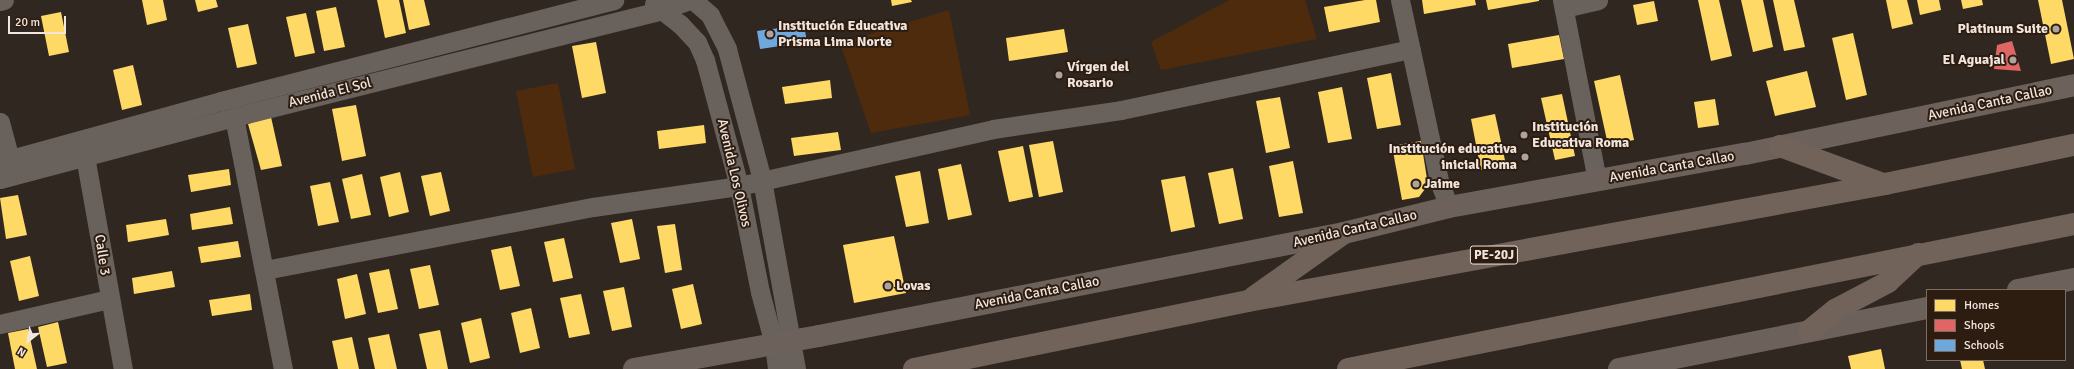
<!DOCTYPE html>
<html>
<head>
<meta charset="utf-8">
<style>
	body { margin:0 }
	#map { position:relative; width:2074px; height:369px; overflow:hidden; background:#312721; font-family:Signika,sans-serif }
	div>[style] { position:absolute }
	.green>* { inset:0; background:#4f2b0d }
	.homes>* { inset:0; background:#ffd966 }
	.shops>* { inset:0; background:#e06666 }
	.schools>* { inset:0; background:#6fa8dc }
	.minor>* { height:19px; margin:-9.5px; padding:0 9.5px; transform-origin:9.5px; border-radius:9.5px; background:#68615c }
	.major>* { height:22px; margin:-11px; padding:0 11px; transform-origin:11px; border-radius:11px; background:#6d625b }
	.highway>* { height:22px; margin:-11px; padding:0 11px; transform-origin:11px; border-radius:11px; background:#71635a }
	.dots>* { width:11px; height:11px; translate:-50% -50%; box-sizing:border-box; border:2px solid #2d1d11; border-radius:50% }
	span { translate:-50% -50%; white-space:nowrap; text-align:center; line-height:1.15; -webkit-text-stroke:4px #2d1d11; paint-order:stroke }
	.shield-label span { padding:1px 3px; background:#2d1d11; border:1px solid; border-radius:3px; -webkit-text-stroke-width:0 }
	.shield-label { font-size:13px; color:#f1e5de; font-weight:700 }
	.poi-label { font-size:14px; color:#f1e5de; font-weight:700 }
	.left { translate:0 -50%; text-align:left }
	.right { translate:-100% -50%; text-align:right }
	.street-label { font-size:14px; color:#f1e5de }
	.legend { position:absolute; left:1926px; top:289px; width:140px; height:72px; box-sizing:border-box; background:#2d1d11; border:1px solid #7b6d63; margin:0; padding:5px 7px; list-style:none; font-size:12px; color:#f1e5de }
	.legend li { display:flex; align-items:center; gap:8px; height:20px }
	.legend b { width:20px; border:1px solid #7b6d63 }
	.north { position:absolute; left:8px; top:321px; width:40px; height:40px; -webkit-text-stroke:3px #2d1d11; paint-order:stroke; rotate:211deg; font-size:11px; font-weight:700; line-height:16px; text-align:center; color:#f1e5de }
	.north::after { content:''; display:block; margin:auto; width:14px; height:18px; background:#f1e5de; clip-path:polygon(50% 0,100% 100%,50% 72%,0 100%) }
	.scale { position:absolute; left:8px; top:16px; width:58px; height:18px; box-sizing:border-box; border:2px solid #f1e5de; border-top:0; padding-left:5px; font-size:12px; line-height:14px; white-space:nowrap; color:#f1e5de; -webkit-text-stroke:3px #2d1d11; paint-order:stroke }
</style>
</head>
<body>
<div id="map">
	<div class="green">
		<div style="clip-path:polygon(1229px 0,1305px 0,1317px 39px,1161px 70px,1151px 42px)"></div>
		<div style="clip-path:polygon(949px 10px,970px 115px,871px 133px,840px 43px)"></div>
		<div style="clip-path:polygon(558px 83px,575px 169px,533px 177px,516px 91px)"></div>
	</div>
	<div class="homes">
		<div style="clip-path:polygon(142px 0,163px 0,167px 20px,147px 25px)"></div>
		<div style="clip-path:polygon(195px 0,216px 0,218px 7px,198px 12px)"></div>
		<div style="clip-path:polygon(377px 0,399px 0,406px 33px,385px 38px)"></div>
		<div style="clip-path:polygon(403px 0,424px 0,430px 25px,409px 30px)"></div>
		<div style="clip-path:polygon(891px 0,911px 0,912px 2px,892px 6px)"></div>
		<div style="clip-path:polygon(1365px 0,1376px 0,1380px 22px,1329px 32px,1324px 7px)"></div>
		<div style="clip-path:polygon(1422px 0,1475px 0,1476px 5px,1424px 14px)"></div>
		<div style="clip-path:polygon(1486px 0,1539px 0,1539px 1px,1488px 10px)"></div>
		<div style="clip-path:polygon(1698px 0,1719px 0,1732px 56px,1711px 61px)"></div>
		<div style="clip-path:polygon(1741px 0,1763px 0,1773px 47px,1753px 52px)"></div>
		<div style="clip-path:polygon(1773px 0,1794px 0,1805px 47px,1784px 51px)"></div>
		<div style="clip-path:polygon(1886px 0,1907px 0,1913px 24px,1892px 29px)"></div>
		<div style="clip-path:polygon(1917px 0,1939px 0,1941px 10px,1920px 15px)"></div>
		<div style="clip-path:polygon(1961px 0,1982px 0,1983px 5px,1963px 9px)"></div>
		<div style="clip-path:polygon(2038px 0,2062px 0,2074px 59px,2051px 64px)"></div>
		<div style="clip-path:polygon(1654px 1px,1658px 21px,1637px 25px,1633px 5px)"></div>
		<div style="clip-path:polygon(336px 7px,345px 47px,324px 51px,316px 11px)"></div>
		<div style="clip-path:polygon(61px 12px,69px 52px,49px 56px,41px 16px)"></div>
		<div style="clip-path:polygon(306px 13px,315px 53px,295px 57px,286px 17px)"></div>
		<div style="clip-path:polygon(248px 24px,257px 64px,237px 68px,228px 28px)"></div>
		<div style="clip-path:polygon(1064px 29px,1068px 52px,1009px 61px,1006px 38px)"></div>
		<div style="clip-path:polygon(1853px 33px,1867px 95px,1846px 100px,1832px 38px)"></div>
		<div style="clip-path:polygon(1559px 35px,1564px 59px,1512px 68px,1508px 44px)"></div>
		<div style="clip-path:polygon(596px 42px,606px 93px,582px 98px,572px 46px)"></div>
		<div style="clip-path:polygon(133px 65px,142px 105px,122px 110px,113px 70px)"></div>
		<div style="clip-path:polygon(1807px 71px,1816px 107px,1775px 116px,1766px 81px)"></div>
		<div style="clip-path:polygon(1391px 73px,1401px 125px,1377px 129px,1367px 78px)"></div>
		<div style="clip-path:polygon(1620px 75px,1634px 140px,1608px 145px,1594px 81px)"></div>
		<div style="clip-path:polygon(830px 80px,832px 98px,785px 104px,782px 87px)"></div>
		<div style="clip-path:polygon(1342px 87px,1352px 139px,1328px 143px,1318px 92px)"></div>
		<div style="clip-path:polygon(1562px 94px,1575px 156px,1555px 160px,1541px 98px)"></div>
		<div style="clip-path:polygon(1280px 97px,1290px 148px,1266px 153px,1256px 101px)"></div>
		<div style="clip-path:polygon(1715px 99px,1719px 125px,1698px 128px,1694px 102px)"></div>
		<div style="clip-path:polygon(356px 105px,366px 156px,342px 161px,332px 109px)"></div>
		<div style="clip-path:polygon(1495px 114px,1506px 165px,1481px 170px,1471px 119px)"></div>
		<div style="clip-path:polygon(271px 117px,282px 166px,261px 170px,248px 124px)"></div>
		<div style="clip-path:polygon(704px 125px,706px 143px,659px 149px,657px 131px)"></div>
		<div style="clip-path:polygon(838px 132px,841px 150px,794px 156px,791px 138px)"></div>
		<div style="clip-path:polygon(1053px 141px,1063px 192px,1039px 197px,1029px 145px)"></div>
		<div style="clip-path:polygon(1421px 141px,1428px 185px,1419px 197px,1402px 200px,1392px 146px)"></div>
		<div style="clip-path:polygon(1023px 146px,1033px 197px,1009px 202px,998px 151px)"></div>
		<div style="clip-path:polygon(1293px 161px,1303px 213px,1279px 217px,1269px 166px)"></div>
		<div style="clip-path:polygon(961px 164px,972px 215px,948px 220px,938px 169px)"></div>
		<div style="clip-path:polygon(1233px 168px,1243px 219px,1219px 224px,1208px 173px)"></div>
		<div style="clip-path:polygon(229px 169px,231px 185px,191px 192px,188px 175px)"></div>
		<div style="clip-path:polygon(920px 171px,929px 223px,906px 227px,895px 176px)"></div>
		<div style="clip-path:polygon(400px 172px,409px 212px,389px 217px,380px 177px)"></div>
		<div style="clip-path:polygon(441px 172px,450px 211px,430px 216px,421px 176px)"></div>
		<div style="clip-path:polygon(362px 174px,371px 215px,351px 219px,342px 179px)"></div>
		<div style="clip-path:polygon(1185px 176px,1195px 227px,1171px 232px,1161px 180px)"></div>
		<div style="clip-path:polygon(330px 182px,339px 222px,318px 226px,310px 186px)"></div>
		<div style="clip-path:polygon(18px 195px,27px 235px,6px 239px,0 198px)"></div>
		<div style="clip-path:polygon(230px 207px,233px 224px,192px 230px,190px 214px)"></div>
		<div style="clip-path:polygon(166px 219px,169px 235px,128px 242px,126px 225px)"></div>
		<div style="clip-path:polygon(632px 219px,640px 259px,620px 263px,611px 223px)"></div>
		<div style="clip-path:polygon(675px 224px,682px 270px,665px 273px,657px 226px)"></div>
		<div style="clip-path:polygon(894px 236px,906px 293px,854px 303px,843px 245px)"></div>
		<div style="clip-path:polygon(564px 238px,573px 278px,553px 282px,544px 242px)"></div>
		<div style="clip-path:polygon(238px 241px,241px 257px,201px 263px,198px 247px)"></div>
		<div style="clip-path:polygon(511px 246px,520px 286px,500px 290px,491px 250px)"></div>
		<div style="clip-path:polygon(30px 256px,39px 296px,19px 301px,10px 261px)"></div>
		<div style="clip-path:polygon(430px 265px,439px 305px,419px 309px,410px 269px)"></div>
		<div style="clip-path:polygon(389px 269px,398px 309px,378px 313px,369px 273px)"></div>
		<div style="clip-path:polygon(172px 271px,175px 287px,134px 294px,132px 278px)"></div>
		<div style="clip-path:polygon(357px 274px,366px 314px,345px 319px,337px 279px)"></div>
		<div style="clip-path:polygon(693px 284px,702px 324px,681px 329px,672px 289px)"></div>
		<div style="clip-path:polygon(624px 287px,632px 327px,612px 331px,603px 291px)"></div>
		<div style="clip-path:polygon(250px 294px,252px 310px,212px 316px,209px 300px)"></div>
		<div style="clip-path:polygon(581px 294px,590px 334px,569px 338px,560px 298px)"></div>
		<div style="clip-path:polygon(531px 308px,540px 348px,520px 353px,511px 313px)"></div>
		<div style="clip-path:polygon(481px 318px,490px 358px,470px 363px,461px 323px)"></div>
		<div style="clip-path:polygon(58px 322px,67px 363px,47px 367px,38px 327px)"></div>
		<div style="clip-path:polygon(28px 329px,37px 369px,15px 369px,8px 333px)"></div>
		<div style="clip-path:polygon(440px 330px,448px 369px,427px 369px,419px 334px)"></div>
		<div style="clip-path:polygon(389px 334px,397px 369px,375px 369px,368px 338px)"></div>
		<div style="clip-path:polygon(352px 337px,359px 369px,338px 369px,332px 341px)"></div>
		<div style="clip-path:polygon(1881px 349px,1885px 369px,1851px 369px,1848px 356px)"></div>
		<div style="clip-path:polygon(1960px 360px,1983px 360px,1985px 369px,1962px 369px)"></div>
	</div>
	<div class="shops">
		<div style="clip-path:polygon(2012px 41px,2021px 71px,1994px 69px,1997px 45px)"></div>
	</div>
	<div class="schools">
		<div style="clip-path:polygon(804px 25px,807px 42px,760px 49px,757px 31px)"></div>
	</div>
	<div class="minor">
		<div style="left:693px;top:0;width:23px;rotate:41deg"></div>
		<div style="left:710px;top:15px;width:38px;rotate:63deg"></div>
		<div style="left:727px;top:49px;width:136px;rotate:75deg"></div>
		<div style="left:762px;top:180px;width:192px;rotate:79.8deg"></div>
		<div style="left:1400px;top:0;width:185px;rotate:77.8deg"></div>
		<div style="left:1439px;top:181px;width:28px;rotate:69deg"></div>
		<div style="left:1562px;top:0;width:183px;rotate:79deg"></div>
		<div style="left:0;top:1px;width:4px;rotate:-14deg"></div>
		<div style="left:654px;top:4px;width:33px;rotate:38deg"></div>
		<div style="left:680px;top:24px;width:25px;rotate:47deg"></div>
		<div style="left:697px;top:42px;width:20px;rotate:66deg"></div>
		<div style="left:705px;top:60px;width:131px;rotate:74.9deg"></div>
		<div style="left:739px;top:186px;width:108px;rotate:78.8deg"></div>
		<div style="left:760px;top:292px;width:54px;rotate:74.9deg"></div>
		<div style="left:774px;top:344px;width:25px;rotate:83deg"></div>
		<div style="left:1564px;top:8px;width:35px;rotate:-13deg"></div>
		<div style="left:234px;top:117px;width:257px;rotate:79deg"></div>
		<div style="left:0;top:122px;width:38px;rotate:75deg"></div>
		<div style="left:83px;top:145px;width:228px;rotate:79.9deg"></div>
		<div style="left:0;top:162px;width:229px;rotate:-15.4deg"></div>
		<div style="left:221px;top:101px;width:406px;rotate:-14.4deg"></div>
		<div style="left:0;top:179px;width:242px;rotate:-14.8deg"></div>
		<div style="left:234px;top:117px;width:441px;rotate:-14deg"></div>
		<div style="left:662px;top:10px;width:29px;rotate:-20deg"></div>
		<div style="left:265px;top:270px;width:334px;rotate:-10.9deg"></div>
		<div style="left:593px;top:207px;width:148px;rotate:-8.2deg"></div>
		<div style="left:739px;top:186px;width:260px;rotate:-12.6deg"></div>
		<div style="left:993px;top:129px;width:129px;rotate:-8.4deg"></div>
		<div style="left:1121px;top:110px;width:296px;rotate:-11.9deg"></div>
		<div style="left:0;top:324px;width:112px;rotate:-12.9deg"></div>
	</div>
	<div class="major">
		<div style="left:2018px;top:290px;width:57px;rotate:-11.1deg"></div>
		<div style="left:634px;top:369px;width:188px;rotate:-10.1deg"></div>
		<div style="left:819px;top:336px;width:535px;rotate:-11.1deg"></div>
		<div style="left:1344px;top:233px;width:108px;rotate:-13.9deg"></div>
		<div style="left:1449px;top:207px;width:301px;rotate:-10.2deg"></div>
		<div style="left:1745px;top:154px;width:336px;rotate:-11.8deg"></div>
		<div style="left:1619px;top:369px;width:314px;rotate:-11.2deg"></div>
	</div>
	<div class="highway">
		<div style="left:1780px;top:146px;width:110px;rotate:20.3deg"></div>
		<div style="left:1254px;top:297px;width:110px;rotate:-35.4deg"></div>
		<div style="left:1809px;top:331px;width:33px;rotate:-39deg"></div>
		<div style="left:1835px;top:310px;width:60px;rotate:-27.8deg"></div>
		<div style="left:1888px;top:282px;width:41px;rotate:-43deg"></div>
		<div style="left:914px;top:369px;width:341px;rotate:-11.5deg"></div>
		<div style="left:1248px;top:301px;width:648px;rotate:-10.41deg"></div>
		<div style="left:1885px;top:184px;width:193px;rotate:-11.7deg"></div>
		<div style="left:1348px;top:369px;width:740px;rotate:-11.29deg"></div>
	</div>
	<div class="dots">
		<div style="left:2056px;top:29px;background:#aea29c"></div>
		<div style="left:770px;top:34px;background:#aea29c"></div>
		<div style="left:2013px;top:60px;background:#aea29c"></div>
		<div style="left:1059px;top:75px;background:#aea29c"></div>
		<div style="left:1524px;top:135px;background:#aea29c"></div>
		<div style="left:1525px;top:157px;background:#aea29c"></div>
		<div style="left:1416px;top:184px;background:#aea29c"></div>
		<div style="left:888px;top:286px;background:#aea29c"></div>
	</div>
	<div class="shield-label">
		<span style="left:1494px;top:255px">PE-20J</span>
	</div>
	<div class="poi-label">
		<span class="left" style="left:778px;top:34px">Institución Educativa<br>Prisma Lima Norte</span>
		<span class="right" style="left:2048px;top:29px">Platinum Suite</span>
		<span class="right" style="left:2005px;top:60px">El Aguajal</span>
		<span class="left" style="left:1067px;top:75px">Vírgen del<br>Rosario</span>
		<span class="left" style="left:1532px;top:135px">Institución<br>Educativa Roma</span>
		<span class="right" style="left:1517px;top:157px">Institución educativa<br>inicial Roma</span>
		<span class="left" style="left:1424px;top:184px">Jaime</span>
		<span class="left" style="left:896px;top:286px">Lovas</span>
	</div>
	<div class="street-label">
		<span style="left:330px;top:93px;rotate:-14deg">Avenida El Sol</span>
		<span style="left:1990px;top:103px;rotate:-12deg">Avenida Canta Callao</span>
		<span style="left:1672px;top:167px;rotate:-10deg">Avenida Canta Callao</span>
		<span style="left:734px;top:173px;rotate:77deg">Avenida Los Olivos</span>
		<span style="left:1355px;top:229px;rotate:-13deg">Avenida Canta Callao</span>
		<span style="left:102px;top:255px;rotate:81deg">Calle 3</span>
		<span style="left:1037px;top:293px;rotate:-11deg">Avenida Canta Callao</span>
	</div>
	<ul class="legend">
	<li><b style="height:11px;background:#ffd966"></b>Homes</li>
	<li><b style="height:11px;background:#e06666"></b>Shops</li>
	<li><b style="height:11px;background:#6fa8dc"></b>Schools</li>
	</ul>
	<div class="north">N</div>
	<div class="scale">20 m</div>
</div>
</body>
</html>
